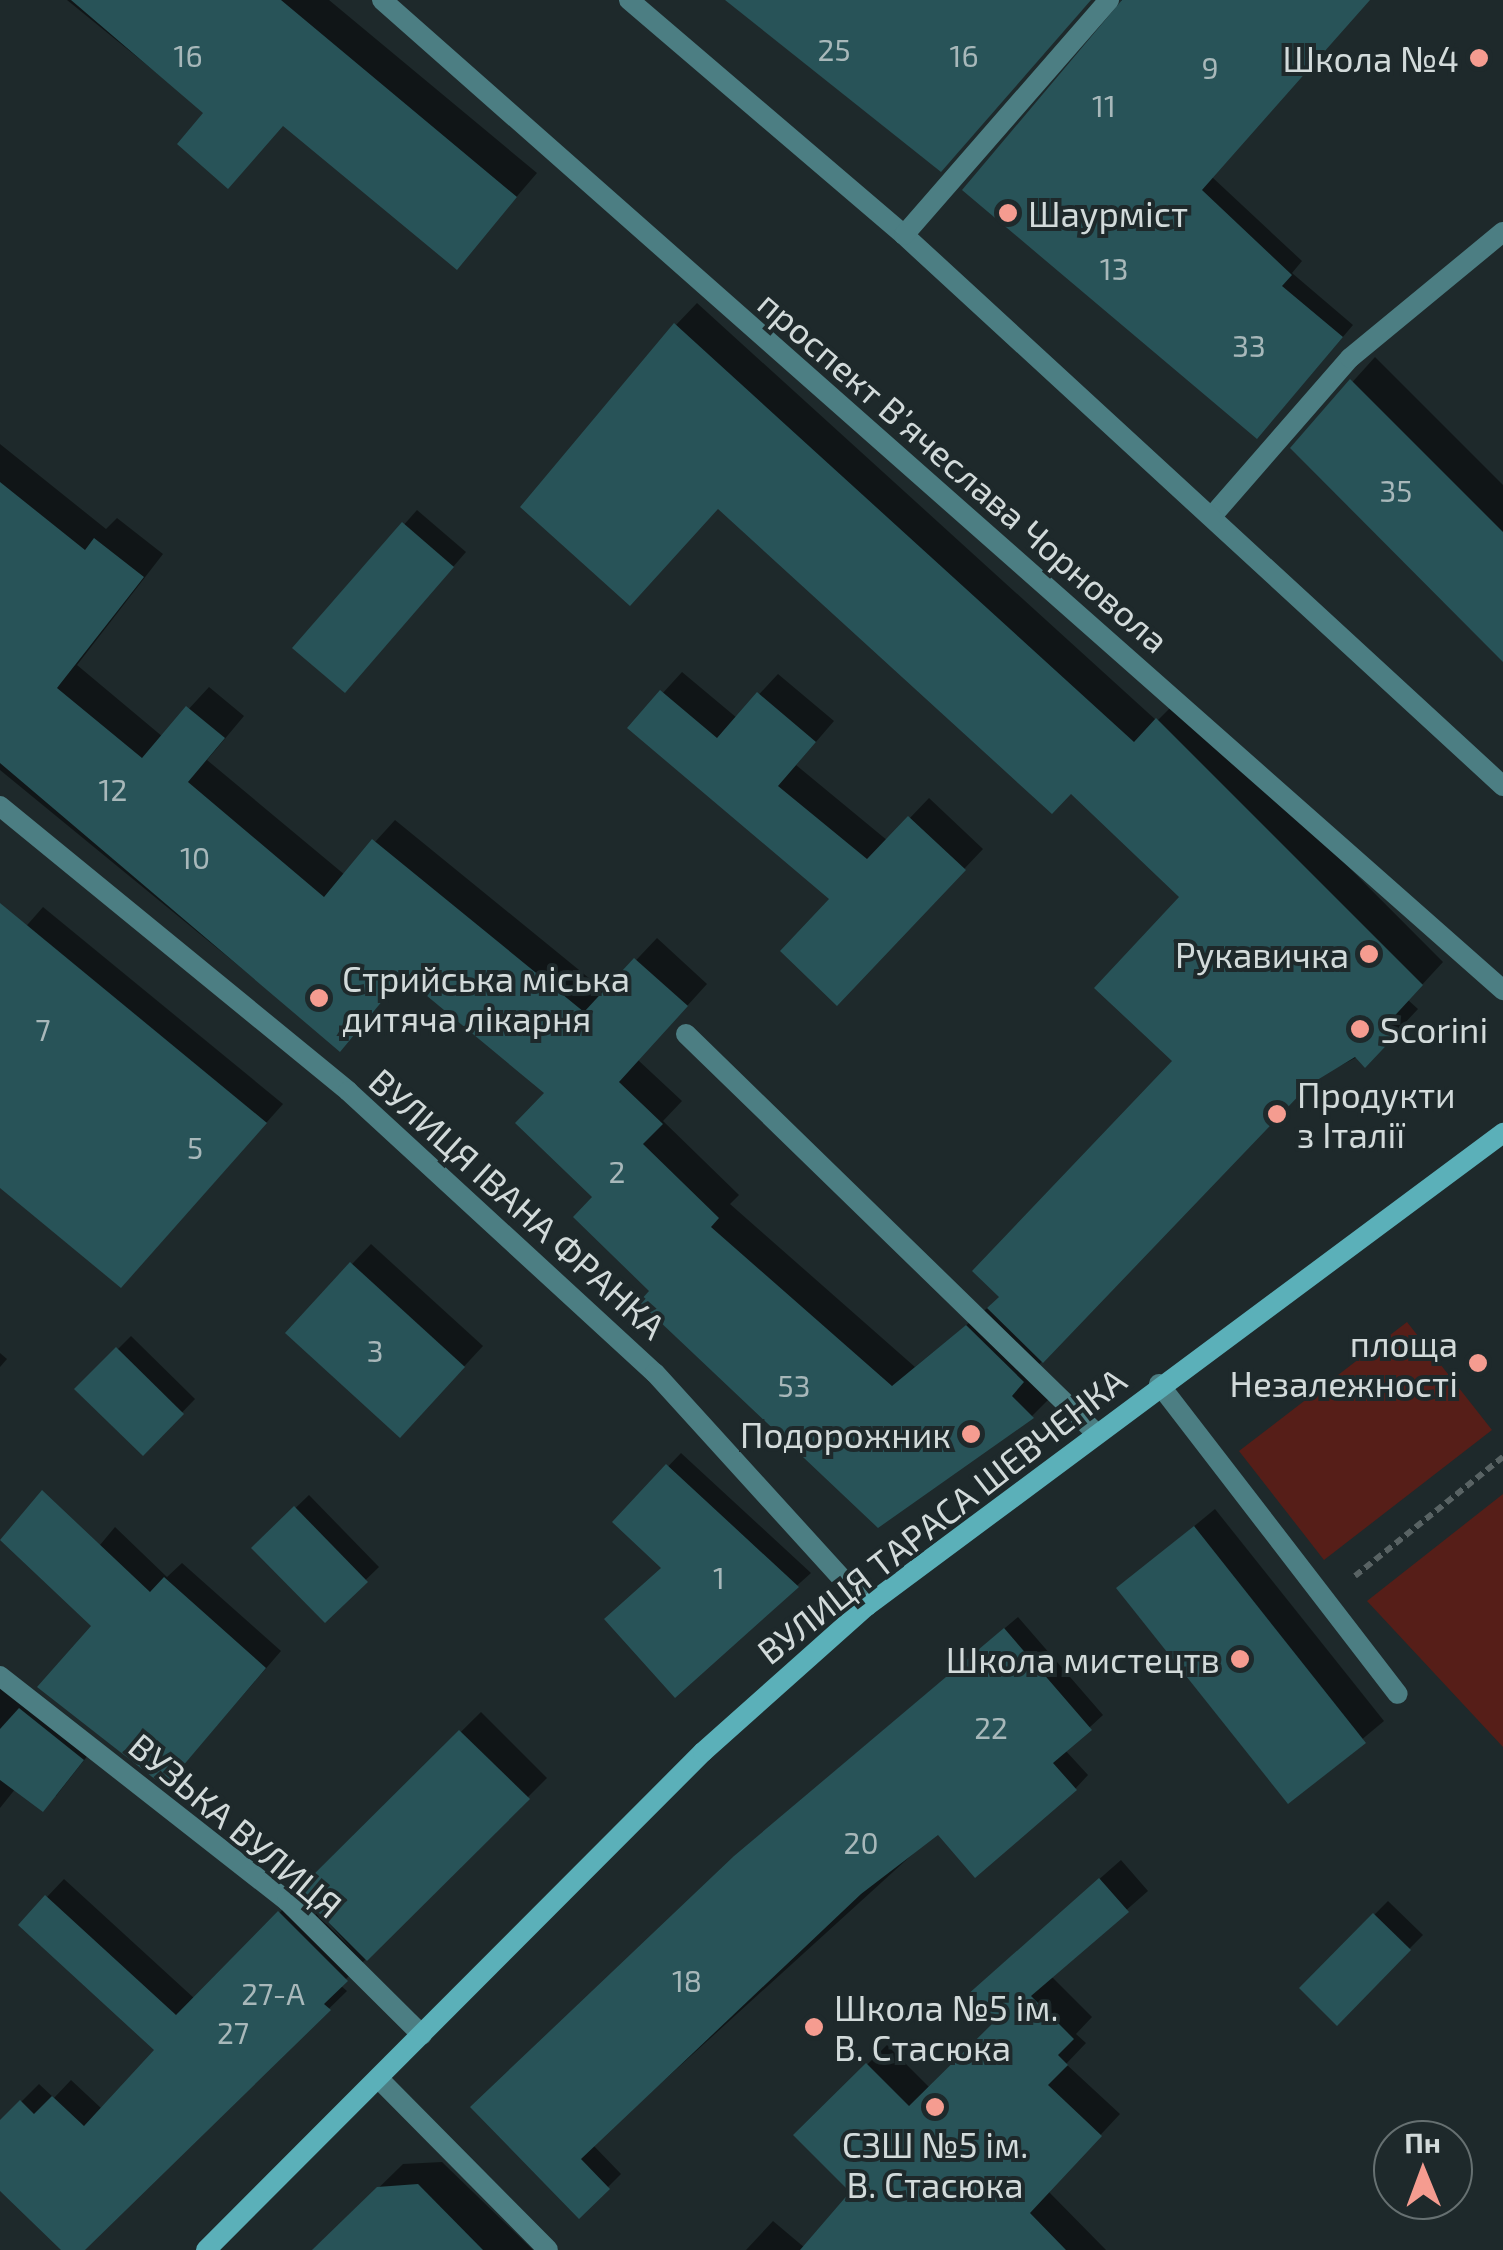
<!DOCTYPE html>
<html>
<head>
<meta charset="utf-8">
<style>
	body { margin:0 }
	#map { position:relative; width:1503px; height:2250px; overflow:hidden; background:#1e292b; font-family:"Exo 2",sans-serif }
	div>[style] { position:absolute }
	.green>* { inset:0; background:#561e18 }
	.shadow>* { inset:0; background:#0007 }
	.building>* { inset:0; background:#285358 }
	.path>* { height:6px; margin-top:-3px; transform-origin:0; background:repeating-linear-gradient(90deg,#596364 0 8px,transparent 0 13px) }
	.service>* { height:20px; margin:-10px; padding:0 10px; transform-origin:10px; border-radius:10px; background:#4c7e83 }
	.minor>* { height:20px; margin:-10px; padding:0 10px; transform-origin:10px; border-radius:10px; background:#4c7e83 }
	.secondary>* { height:20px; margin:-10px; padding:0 10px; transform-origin:10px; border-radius:10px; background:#5bb0b9 }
	.dots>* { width:28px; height:28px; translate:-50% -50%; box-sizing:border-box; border:5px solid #1e292b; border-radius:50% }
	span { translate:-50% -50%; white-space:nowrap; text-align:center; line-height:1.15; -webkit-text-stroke:8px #1e292b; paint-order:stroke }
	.number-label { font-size:30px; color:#a8b8ba }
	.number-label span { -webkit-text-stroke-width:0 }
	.poi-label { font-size:35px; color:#d2dada }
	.right { translate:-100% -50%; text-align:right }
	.left { translate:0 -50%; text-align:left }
	.street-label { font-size:35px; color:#d2dada }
	.north { position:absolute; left:1373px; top:2120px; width:100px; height:100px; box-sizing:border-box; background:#1e292b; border:2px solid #667071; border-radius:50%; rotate:359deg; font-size:28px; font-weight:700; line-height:40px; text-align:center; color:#d2dada }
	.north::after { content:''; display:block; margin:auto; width:35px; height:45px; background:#f59c90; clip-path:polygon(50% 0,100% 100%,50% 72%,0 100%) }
</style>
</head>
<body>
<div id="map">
	<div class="green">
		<div style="clip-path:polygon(1407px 1322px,1492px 1430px,1324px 1560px,1239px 1451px)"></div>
		<div style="clip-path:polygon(1503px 1494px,1503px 1747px,1367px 1601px)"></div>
	</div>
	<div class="shadow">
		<div style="clip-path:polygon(67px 0,329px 0,537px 173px,457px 266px,284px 124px,206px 113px)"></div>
		<div style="clip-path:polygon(1121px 0,1366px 0,1212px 177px,1302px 261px,1292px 273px,1353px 325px,1269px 424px)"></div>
		<div style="clip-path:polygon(697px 303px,1157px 721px,1180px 698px,1443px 962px,1408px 1000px,1418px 1009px,1387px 1042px,1310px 1081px,1031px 1373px,1053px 1395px,1032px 1416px,878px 1524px,652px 1291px,548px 1093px,405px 974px,340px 1049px,0 770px,0 444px,106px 529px,117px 518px,163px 554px,77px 665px,163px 737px,209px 687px,244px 716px,207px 760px,345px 875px,395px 820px,606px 992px,657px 938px,707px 984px,638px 1060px,682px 1101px,663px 1121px,739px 1195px,730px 1204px,915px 1367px,1002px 1296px,1176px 1061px,1183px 897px,676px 325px)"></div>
		<div style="clip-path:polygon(1375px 357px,1503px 485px,1503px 658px,1293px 448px)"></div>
		<div style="clip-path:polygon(417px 510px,466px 552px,358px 676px,296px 647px)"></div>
		<div style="clip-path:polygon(682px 672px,737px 718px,778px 674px,834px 721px,796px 765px,888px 841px,929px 798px,983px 849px,856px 983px,833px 899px,631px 728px)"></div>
		<div style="clip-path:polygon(43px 907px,283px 1104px,138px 1267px,0 1185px,0 956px)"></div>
		<div style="clip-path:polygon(371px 1244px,483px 1346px,419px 1415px,288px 1332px)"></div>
		<div style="clip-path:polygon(131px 1336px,195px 1399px,143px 1453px,78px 1389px)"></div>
		<div style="clip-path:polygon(0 1353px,7px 1359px,0 1367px)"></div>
		<div style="clip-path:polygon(681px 1453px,811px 1573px,675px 1695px,664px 1567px,615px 1522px)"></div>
		<div style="clip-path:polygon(309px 1495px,379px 1567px,325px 1619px,254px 1548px)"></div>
		<div style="clip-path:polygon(1215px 1509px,1384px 1721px,1288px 1801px,1119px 1588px)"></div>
		<div style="clip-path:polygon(115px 1527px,167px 1577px,182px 1563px,281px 1651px,181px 1767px,94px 1626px,60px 1593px)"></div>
		<div style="clip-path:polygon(1018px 1617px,1103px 1715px,1065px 1750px,1088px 1775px,1075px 1789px,938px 1831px,593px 2145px,621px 2174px,579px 2216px,474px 2107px,750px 1843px)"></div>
		<div style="clip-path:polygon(0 1672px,96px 1745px,56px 1796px,16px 1788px,0 1808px)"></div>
		<div style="clip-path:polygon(481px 1712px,547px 1778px,340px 1985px,347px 1991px,82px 2250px,65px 2250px,0 2188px,0 2123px,39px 2084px,54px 2098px,71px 2080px,102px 2109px,157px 2050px,47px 1897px,64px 1879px,195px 1999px,297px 1895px,352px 1949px,300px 1891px)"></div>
		<div style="clip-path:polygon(1121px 1860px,1148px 1891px,1051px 1976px,1092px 2017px,1076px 2034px,1086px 2043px,1066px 2064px,1120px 2114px,1048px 2191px,1106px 2250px,746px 2250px,773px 2221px,805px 2248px,853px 2192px,796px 2135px,887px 2045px,930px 2088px,996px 2023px,989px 1976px)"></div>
		<div style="clip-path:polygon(1388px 1901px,1423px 1935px,1337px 2022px,1302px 1988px)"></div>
		<div style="clip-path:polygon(442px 2162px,533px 2250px,315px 2250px,403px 2164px)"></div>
	</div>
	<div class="building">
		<div style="clip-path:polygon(71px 0,281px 0,517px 197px,457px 270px,283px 126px,228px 189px,177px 144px,203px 113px)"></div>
		<div style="clip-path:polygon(725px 0,1091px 0,941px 172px)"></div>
		<div style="clip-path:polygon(1122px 0,1370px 0,1202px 190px,1292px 275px,1282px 286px,1343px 337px,1257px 439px,962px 190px)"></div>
		<div style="clip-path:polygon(674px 323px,1134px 742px,1156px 718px,1423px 985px,1388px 1023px,1398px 1033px,1365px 1068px,1355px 1057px,1309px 1085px,1043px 1363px,987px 1308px,999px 1297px,972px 1271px,1172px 1061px,1094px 988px,1179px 897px,1071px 794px,1052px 814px,718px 509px,630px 606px,520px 507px)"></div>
		<div style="clip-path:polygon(1350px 379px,1503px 532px,1503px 662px,1290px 448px)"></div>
		<div style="clip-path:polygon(0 482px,85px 550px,94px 538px,144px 577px,57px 688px,142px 758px,186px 706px,225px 738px,188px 782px,324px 897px,372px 839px,584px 1012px,634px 958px,688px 1006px,619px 1082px,663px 1124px,643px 1144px,719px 1218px,711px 1227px,892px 1386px,966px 1325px,1024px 1382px,1012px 1396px,1034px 1418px,878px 1528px,639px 1302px,649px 1291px,573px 1217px,592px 1197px,515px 1123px,544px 1093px,403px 976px,340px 1052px,0 763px)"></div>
		<div style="clip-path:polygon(402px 522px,454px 567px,345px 693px,292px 648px)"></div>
		<div style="clip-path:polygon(660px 690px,717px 738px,757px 692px,816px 742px,778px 786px,867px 859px,908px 816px,966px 870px,837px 1006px,780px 951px,829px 899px,627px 728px)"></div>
		<div style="clip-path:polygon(0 903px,267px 1123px,121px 1288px,0 1188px)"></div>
		<div style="clip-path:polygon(350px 1262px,465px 1367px,400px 1438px,285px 1333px)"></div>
		<div style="clip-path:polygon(116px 1347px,184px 1414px,143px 1456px,74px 1389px)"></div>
		<div style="clip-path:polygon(666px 1464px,799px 1587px,675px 1698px,604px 1619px,661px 1568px,612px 1522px)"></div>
		<div style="clip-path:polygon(42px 1490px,150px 1592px,164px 1577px,266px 1668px,165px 1787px,37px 1687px,91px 1626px,0 1540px)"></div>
		<div style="clip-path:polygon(294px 1506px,368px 1582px,325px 1623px,251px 1548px)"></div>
		<div style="clip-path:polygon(1194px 1526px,1366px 1743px,1288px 1804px,1116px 1588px)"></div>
		<div style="clip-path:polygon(1004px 1628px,1092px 1730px,1053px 1763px,1077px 1790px,975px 1878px,938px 1835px,861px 1894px,581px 2159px,610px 2189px,579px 2219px,470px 2107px,734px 1856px)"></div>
		<div style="clip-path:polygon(19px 1708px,84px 1760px,43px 1812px,0 1780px,0 1729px)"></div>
		<div style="clip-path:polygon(459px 1730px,530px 1799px,367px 1961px,297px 1891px)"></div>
		<div style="clip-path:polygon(1099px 1878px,1129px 1912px,1031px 1996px,1074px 2039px,1058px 2055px,1068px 2065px,1048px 2085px,1102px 2136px,1030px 2213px,1066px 2250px,800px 2250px,850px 2192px,793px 2135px,866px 2063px,909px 2106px,993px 2023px,966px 1996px)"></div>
		<div style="clip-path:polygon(45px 1895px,176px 2015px,278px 1911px,348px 1981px,324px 2004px,331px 2010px,85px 2250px,61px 2250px,0 2191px,0 2120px,20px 2100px,34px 2114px,52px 2096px,84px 2126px,154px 2050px,18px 1925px)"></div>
		<div style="clip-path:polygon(1373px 1913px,1411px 1950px,1337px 2026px,1299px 1988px)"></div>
		<div style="clip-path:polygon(418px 2184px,483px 2250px,312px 2250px,377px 2187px)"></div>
	</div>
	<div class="path">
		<div style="left:1355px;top:1576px;width:190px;rotate:-38.8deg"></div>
	</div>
	<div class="service">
		<div style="left:1213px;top:515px;width:208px;rotate:-48.9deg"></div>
		<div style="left:1350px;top:358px;width:198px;rotate:-39.5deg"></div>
		<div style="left:1159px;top:1384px;width:391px;rotate:52.4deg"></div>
	</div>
	<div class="minor">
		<div style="left:382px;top:0;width:1496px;rotate:41.45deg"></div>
		<div style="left:629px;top:0;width:362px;rotate:40.5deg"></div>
		<div style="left:904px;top:235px;width:814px;rotate:42.61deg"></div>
		<div style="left:904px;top:235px;width:312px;rotate:-48.9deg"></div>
		<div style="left:0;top:806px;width:450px;rotate:39.3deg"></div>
		<div style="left:348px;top:1091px;width:417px;rotate:42.6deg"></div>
		<div style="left:655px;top:1373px;width:315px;rotate:47.7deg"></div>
		<div style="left:686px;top:1034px;width:572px;rotate:44.22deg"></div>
		<div style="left:0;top:1676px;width:365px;rotate:38.1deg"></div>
		<div style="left:287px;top:1901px;width:190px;rotate:44.8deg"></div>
		<div style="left:379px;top:2079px;width:240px;rotate:45.3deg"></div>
	</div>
	<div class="secondary">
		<div style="left:206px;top:2250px;width:704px;rotate:-45.06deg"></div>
		<div style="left:703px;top:1752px;width:220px;rotate:-41.7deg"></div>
		<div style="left:867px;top:1606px;width:793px;rotate:-36.64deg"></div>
	</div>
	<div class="dots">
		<div style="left:1479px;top:58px;background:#f59c90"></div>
		<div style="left:1008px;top:213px;background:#f59c90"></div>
		<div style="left:1369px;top:954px;background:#f59c90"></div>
		<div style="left:319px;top:998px;background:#f59c90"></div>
		<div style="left:1360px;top:1029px;background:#f59c90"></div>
		<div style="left:1277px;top:1114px;background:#f59c90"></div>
		<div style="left:1478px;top:1363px;background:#f59c90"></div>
		<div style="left:971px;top:1434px;background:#f59c90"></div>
		<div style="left:1240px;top:1659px;background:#f59c90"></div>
		<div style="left:814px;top:2027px;background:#f59c90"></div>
		<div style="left:935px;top:2107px;background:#f59c90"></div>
	</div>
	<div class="number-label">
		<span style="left:834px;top:49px">25</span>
		<span style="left:188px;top:55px">16</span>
		<span style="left:964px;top:55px">16</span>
		<span style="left:1210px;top:67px">9</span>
		<span style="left:1104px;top:105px">11</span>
		<span style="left:1114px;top:268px">13</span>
		<span style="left:1249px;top:345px">33</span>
		<span style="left:1396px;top:490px">35</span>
		<span style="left:113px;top:789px">12</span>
		<span style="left:195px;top:857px">10</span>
		<span style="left:43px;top:1029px">7</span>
		<span style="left:195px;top:1147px">5</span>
		<span style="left:617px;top:1171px">2</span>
		<span style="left:375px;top:1350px">3</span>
		<span style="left:794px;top:1385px">53</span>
		<span style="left:719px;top:1577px">1</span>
		<span style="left:991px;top:1727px">22</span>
		<span style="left:861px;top:1842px">20</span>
		<span style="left:687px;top:1980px">18</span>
		<span style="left:273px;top:1993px">27-А</span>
		<span style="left:233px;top:2032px">27</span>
	</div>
	<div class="poi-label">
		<span class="right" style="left:1459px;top:58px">Школа №4</span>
		<span class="left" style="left:1028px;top:213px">Шаурміст</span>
		<span class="right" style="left:1349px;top:954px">Рукавичка</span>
		<span class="left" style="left:342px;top:998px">Стрийська міська<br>дитяча лікарня</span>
		<span class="left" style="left:1380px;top:1029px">Scorini</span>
		<span class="left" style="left:1297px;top:1114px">Продукти<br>з Італії</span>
		<span class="right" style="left:1458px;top:1363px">площа<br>Незалежності</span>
		<span class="right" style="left:951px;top:1434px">Подорожник</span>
		<span class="right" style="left:1220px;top:1659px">Школа мистецтв</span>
		<span class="left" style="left:834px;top:2027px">Школа №5 ім.<br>В. Стасюка</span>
		<span style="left:935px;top:2164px">СЗШ №5 ім.<br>В. Стасюка</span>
	</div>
	<div class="street-label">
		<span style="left:964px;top:471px;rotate:41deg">проспект Вʼячеслава Чорновола</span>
		<span style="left:518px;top:1203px;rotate:42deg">ВУЛИЦЯ ІВАНА ФРАНКА</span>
		<span style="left:941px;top:1515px;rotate:-38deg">ВУЛИЦЯ ТАРАСА ШЕВЧЕНКА</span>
		<span style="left:236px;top:1825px;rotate:40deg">ВУЗЬКА ВУЛИЦЯ</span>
	</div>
	<div class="north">Пн</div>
</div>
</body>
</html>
